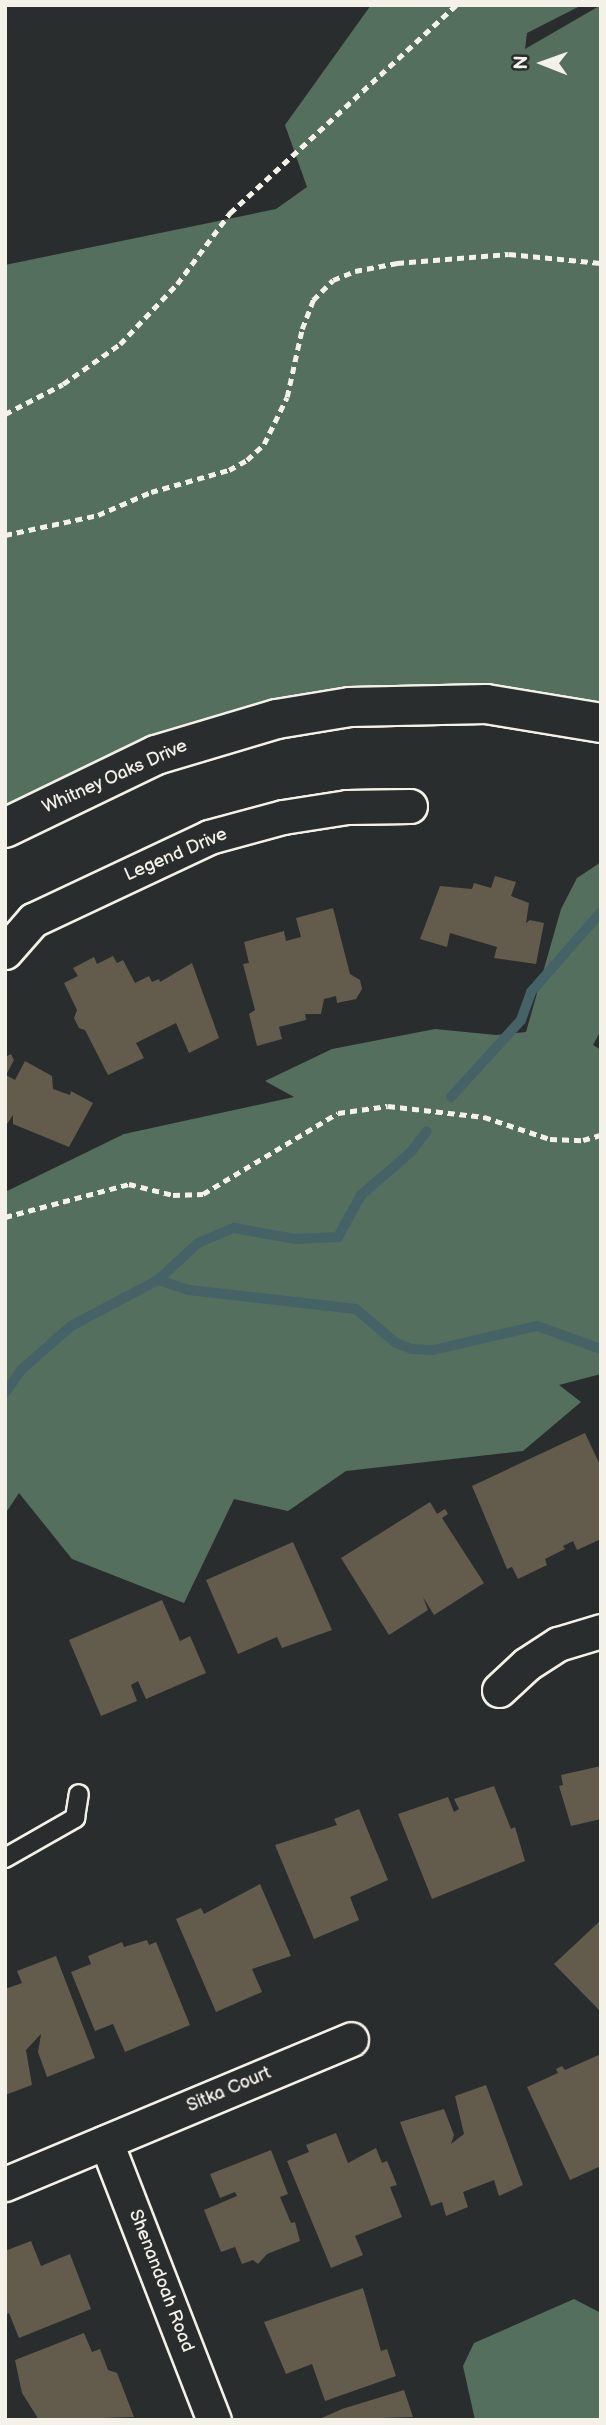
<!DOCTYPE html>
<html>
<head>
<meta charset="utf-8">
<style>
	body { margin:0 }
	#map { position:relative; width:606px; height:2425px; overflow:hidden; background:#2a2d2e; font-family:"Balsamiq Sans",sans-serif }
	div>[style] { position:absolute }
	.green>* { inset:0; background:#546f5d }
	.stream>* { height:10px; margin:-5px; padding:0 5px; transform-origin:5px; border-radius:5px; background:#456367 }
	.building>* { inset:0; background:#635b4b }
	.path>* { height:4.5px; margin-top:-2.25px; transform-origin:0; background:repeating-linear-gradient(90deg,#f4f1e8 0 7px,transparent 0 12px) }
	.roads { filter:drop-shadow(2px 0 #f4f1e8) drop-shadow(-2px 0 #f4f1e8) drop-shadow(0 2px #f4f1e8) drop-shadow(0 -2px #f4f1e8) }
	.lane>* { height:18px; margin:-9px; padding:0 9px; transform-origin:9px; border-radius:9px; background:#2a2d2e }
	.street>* { height:33px; margin:-16.5px; padding:0 16.5px; transform-origin:16.5px; border-radius:16.5px; background:#2a2d2e }
	.secondary>* { height:38px; margin:-19px; padding:0 19px; transform-origin:19px; border-radius:19px; background:#2a2d2e }
	span { translate:-50% -50%; white-space:nowrap; text-align:center; line-height:1.15; -webkit-text-stroke:7px #2a2d2e; paint-order:stroke }
	.street-label { font-size:18px; color:#f4f1e8 }
	.frame { position:absolute; inset:0; border:7px solid #f4f1e8; pointer-events:none }
	.north { position:absolute; left:508px; top:28px; width:70px; height:70px; -webkit-text-stroke:5px #2a2d2e; paint-order:stroke; rotate:271deg; font-size:19px; font-weight:700; line-height:28px; text-align:center; color:#f4f1e8 }
	.north::after { content:''; display:block; margin:auto; width:24px; height:32px; background:#f4f1e8; clip-path:polygon(50% 0,100% 100%,50% 72%,0 100%) }
</style>
</head>
<body>
<div id="map">
	<div class="green">
		<div style="clip-path:polygon(371px 5px,582px 5px,527px 33px,525px 49px,601px 5px,601px 713px,258px 713px,5px 814px,5px 265px,276px 209px,307px 187px,285px 125px)"></div>
		<div style="clip-path:polygon(601px 862px,601px 1030px,593px 1045px,601px 1050px,601px 1374px,559px 1385px,581px 1402px,523px 1451px,346px 1471px,288px 1511px,234px 1499px,184px 1603px,72px 1559px,19px 1493px,5px 1514px,5px 1192px,124px 1134px,294px 1097px,265px 1081px,332px 1049px,435px 1029px,496px 1035px,526px 1032px,561px 909px,577px 878px)"></div>
		<div style="clip-path:polygon(574px 2299px,601px 2313px,601px 2420px,475px 2420px,463px 2366px,474px 2343px)"></div>
	</div>
	<div class="stream">
		<div style="left:451px;top:1097px;width:104px;rotate:-47.7deg"></div>
		<div style="left:521px;top:1020px;width:30px;rotate:-70deg"></div>
		<div style="left:531px;top:992px;width:106px;rotate:-48.8deg"></div>
		<div style="left:158px;top:1280px;width:54px;rotate:-42.8deg"></div>
		<div style="left:198px;top:1243px;width:39px;rotate:-23deg"></div>
		<div style="left:234px;top:1228px;width:63px;rotate:10.1deg"></div>
		<div style="left:296px;top:1239px;width:42px;rotate:-2.7deg"></div>
		<div style="left:338px;top:1237px;width:48px;rotate:-61.3deg"></div>
		<div style="left:361px;top:1195px;width:66px;rotate:-40.7deg"></div>
		<div style="left:411px;top:1152px;width:26px;rotate:-53deg"></div>
		<div style="left:5px;top:1393px;width:28px;rotate:-55deg"></div>
		<div style="left:21px;top:1370px;width:67px;rotate:-41.3deg"></div>
		<div style="left:71px;top:1326px;width:98px;rotate:-27.9deg"></div>
		<div style="left:158px;top:1280px;width:33px;rotate:18deg"></div>
		<div style="left:189px;top:1290px;width:168px;rotate:6.5deg"></div>
		<div style="left:356px;top:1309px;width:52px;rotate:40.4deg"></div>
		<div style="left:396px;top:1343px;width:17px;rotate:21deg"></div>
		<div style="left:412px;top:1349px;width:21px;rotate:3deg"></div>
		<div style="left:433px;top:1350px;width:107px;rotate:-13deg"></div>
		<div style="left:537px;top:1326px;width:68px;rotate:19.8deg"></div>
	</div>
	<div class="building">
		<div style="clip-path:polygon(495px 876px,516px 882px,511px 896px,529px 903px,526px 923px,530px 920px,544px 923px,536px 964px,494px 958px,497px 947px,450px 933px,447px 947px,420px 939px,440px 886px,472px 889px,474px 883px,491px 888px)"></div>
		<div style="clip-path:polygon(333px 908px,350px 974px,360px 980px,362px 989px,356px 999px,337px 1003px,336px 996px,324px 999px,321px 1014px,305px 1014px,306px 1020px,279px 1027px,282px 1039px,257px 1046px,249px 1014px,255px 1010px,243px 964px,249px 963px,244px 942px,284px 931px,286px 941px,301px 937px,296px 918px)"></div>
		<div style="clip-path:polygon(113px 956px,117px 963px,123px 960px,135px 983px,149px 976px,152px 982px,159px 979px,160px 982px,192px 963px,219px 1038px,189px 1053px,176px 1023px,136px 1043px,144px 1058px,108px 1075px,85px 1030px,79px 1028px,74px 1018px,77px 1010px,64px 983px,78px 976px,73px 968px,94px 957px,97px 964px)"></div>
		<div style="clip-path:polygon(11px 1054px,14px 1060px,6px 1075px,15px 1080px,25px 1061px,52px 1076px,53px 1089px,70px 1095px,71px 1091px,93px 1103px,69px 1147px,13px 1124px,13px 1115px,5px 1127px,5px 1057px)"></div>
		<div style="clip-path:polygon(585px 1433px,601px 1467px,601px 1539px,577px 1550px,573px 1541px,563px 1546px,565px 1549px,545px 1559px,547px 1565px,518px 1579px,512px 1567px,507px 1569px,472px 1486px)"></div>
		<div style="clip-path:polygon(430px 1502px,437px 1514px,445px 1509px,448px 1514px,442px 1518px,484px 1583px,434px 1615px,423px 1597px,428px 1610px,389px 1635px,341px 1558px)"></div>
		<div style="clip-path:polygon(293px 1542px,332px 1630px,282px 1648px,277px 1637px,238px 1654px,206px 1580px)"></div>
		<div style="clip-path:polygon(162px 1600px,180px 1641px,190px 1636px,206px 1673px,146px 1699px,138px 1681px,131px 1685px,137px 1701px,101px 1716px,69px 1640px)"></div>
		<div style="clip-path:polygon(601px 1766px,601px 1819px,571px 1826px,559px 1786px,563px 1785px,561px 1775px)"></div>
		<div style="clip-path:polygon(494px 1786px,511px 1829px,515px 1827px,525px 1861px,432px 1899px,398px 1814px,448px 1797px,454px 1812px,459px 1809px,454px 1799px)"></div>
		<div style="clip-path:polygon(359px 1809px,388px 1880px,350px 1897px,359px 1920px,314px 1939px,275px 1845px,337px 1825px,334px 1819px)"></div>
		<div style="clip-path:polygon(260px 1884px,291px 1956px,252px 1969px,262px 1992px,216px 2012px,176px 1919px,201px 1908px,204px 1914px)"></div>
		<div style="clip-path:polygon(601px 1920px,601px 2012px,554px 1964px)"></div>
		<div style="clip-path:polygon(147px 1940px,149px 1945px,156px 1942px,190px 2025px,125px 2052px,113px 2024px,95px 2031px,71px 1972px,91px 1964px,88px 1956px,122px 1942px,124px 1947px)"></div>
		<div style="clip-path:polygon(56px 1956px,95px 2058px,47px 2077px,38px 2052px,41px 2034px,26px 2050px,32px 2085px,5px 2095px,5px 1989px,22px 1983px,17px 1971px)"></div>
		<div style="clip-path:polygon(601px 2054px,601px 2166px,570px 2180px,527px 2087px,558px 2073px,556px 2069px,562px 2066px,565px 2070px)"></div>
		<div style="clip-path:polygon(486px 2085px,523px 2185px,499px 2196px,494px 2180px,463px 2192px,468px 2207px,446px 2216px,442px 2202px,431px 2206px,400px 2122px,444px 2109px,454px 2135px,451px 2144px,464px 2134px,455px 2096px)"></div>
		<div style="clip-path:polygon(336px 2133px,348px 2163px,376px 2148px,382px 2163px,387px 2161px,397px 2185px,390px 2187px,402px 2217px,355px 2236px,363px 2255px,331px 2268px,287px 2161px,309px 2152px,306px 2145px)"></div>
		<div style="clip-path:polygon(271px 2150px,288px 2194px,280px 2197px,291px 2223px,295px 2222px,300px 2241px,267px 2254px,258px 2264px,253px 2260px,242px 2264px,235px 2247px,221px 2252px,204px 2210px,237px 2196px,235px 2192px,220px 2198px,210px 2174px)"></div>
		<div style="clip-path:polygon(31px 2241px,41px 2266px,70px 2254px,91px 2309px,19px 2338px,9px 2313px,5px 2315px,5px 2251px)"></div>
		<div style="clip-path:polygon(363px 2288px,381px 2351px,387px 2349px,396px 2376px,325px 2401px,312px 2364px,286px 2374px,264px 2322px)"></div>
		<div style="clip-path:polygon(84px 2333px,92px 2352px,100px 2349px,108px 2370px,117px 2373px,134px 2417px,39px 2420px,22px 2393px,15px 2360px)"></div>
		<div style="clip-path:polygon(404px 2390px,413px 2417px,317px 2420px,342px 2409px)"></div>
	</div>
	<div class="path">
		<div style="left:5px;top:414px;width:65px;rotate:-27.3deg"></div>
		<div style="left:63px;top:384px;width:70px;rotate:-35.1deg"></div>
		<div style="left:120px;top:344px;width:83px;rotate:-46.5deg"></div>
		<div style="left:177px;top:284px;width:89px;rotate:-53.3deg"></div>
		<div style="left:230px;top:213px;width:307px;rotate:-42.6deg"></div>
		<div style="left:5px;top:535px;width:95px;rotate:-12.1deg"></div>
		<div style="left:98px;top:515px;width:58px;rotate:-23.5deg"></div>
		<div style="left:151px;top:492px;width:81px;rotate:-15.8deg"></div>
		<div style="left:229px;top:470px;width:21px;rotate:-29deg"></div>
		<div style="left:247px;top:460px;width:23px;rotate:-43deg"></div>
		<div style="left:264px;top:444px;width:52px;rotate:-63.9deg"></div>
		<div style="left:287px;top:397px;width:70px;rotate:-77.6deg"></div>
		<div style="left:302px;top:329px;width:31px;rotate:-69deg"></div>
		<div style="left:313px;top:300px;width:28px;rotate:-45deg"></div>
		<div style="left:333px;top:280px;width:24px;rotate:-22deg"></div>
		<div style="left:355px;top:271px;width:43px;rotate:-10.8deg"></div>
		<div style="left:397px;top:263px;width:112px;rotate:-4.6deg"></div>
		<div style="left:509px;top:254px;width:92px;rotate:5.6deg"></div>
		<div style="left:5px;top:1217px;width:128px;rotate:-14.9deg"></div>
		<div style="left:129px;top:1184px;width:45px;rotate:14deg"></div>
		<div style="left:173px;top:1195px;width:30px;rotate:-2deg"></div>
		<div style="left:203px;top:1194px;width:157px;rotate:-31deg"></div>
		<div style="left:338px;top:1113px;width:50px;rotate:-8deg"></div>
		<div style="left:388px;top:1106px;width:97px;rotate:6.5deg"></div>
		<div style="left:484px;top:1117px;width:70px;rotate:18.4deg"></div>
		<div style="left:550px;top:1139px;width:33px;rotate:2deg"></div>
		<div style="left:583px;top:1140px;width:19px;rotate:-16deg"></div>
	</div>
	<div class="roads">
		<div class="lane">
			<div style="left:5px;top:1858px;width:81px;rotate:-29.7deg"></div>
			<div style="left:75px;top:1818px;width:24px;rotate:-81deg"></div>
		</div>
		<div class="street">
			<div style="left:5px;top:952px;width:43px;rotate:-48.8deg"></div>
			<div style="left:33px;top:920px;width:195px;rotate:-25.2deg"></div>
			<div style="left:209px;top:837px;width:77px;rotate:-15.1deg"></div>
			<div style="left:283px;top:817px;width:65px;rotate:-8.9deg"></div>
			<div style="left:347px;top:807px;width:63px;rotate:-0.9deg"></div>
			<div style="left:499px;top:1690px;width:38px;rotate:-43deg"></div>
			<div style="left:527px;top:1664px;width:37px;rotate:-33deg"></div>
			<div style="left:558px;top:1644px;width:45px;rotate:-16.8deg"></div>
			<div style="left:106px;top:2142px;width:298px;rotate:68.8deg"></div>
			<div style="left:5px;top:2184px;width:375px;rotate:-22.7deg"></div>
		</div>
		<div class="secondary">
			<div style="left:5px;top:828px;width:168px;rotate:-25.8deg"></div>
			<div style="left:156px;top:755px;width:126px;rotate:-16.6deg"></div>
			<div style="left:277px;top:719px;width:74px;rotate:-9.3deg"></div>
			<div style="left:350px;top:707px;width:136px;rotate:-1.3deg"></div>
			<div style="left:486px;top:704px;width:117px;rotate:9.4deg"></div>
		</div>
	</div>
	<div class="street-label">
		<span style="left:115px;top:777px;rotate:-24deg">Whitney Oaks Drive</span>
		<span style="left:176px;top:855px;rotate:-23deg">Legend Drive</span>
		<span style="left:229px;top:2090px;rotate:-23deg">Sitka Court</span>
		<span style="left:161px;top:2281px;rotate:69deg">Shenandoah Road</span>
	</div>
	<div class="frame"></div>
	<div class="north">N</div>
</div>
</body>
</html>
